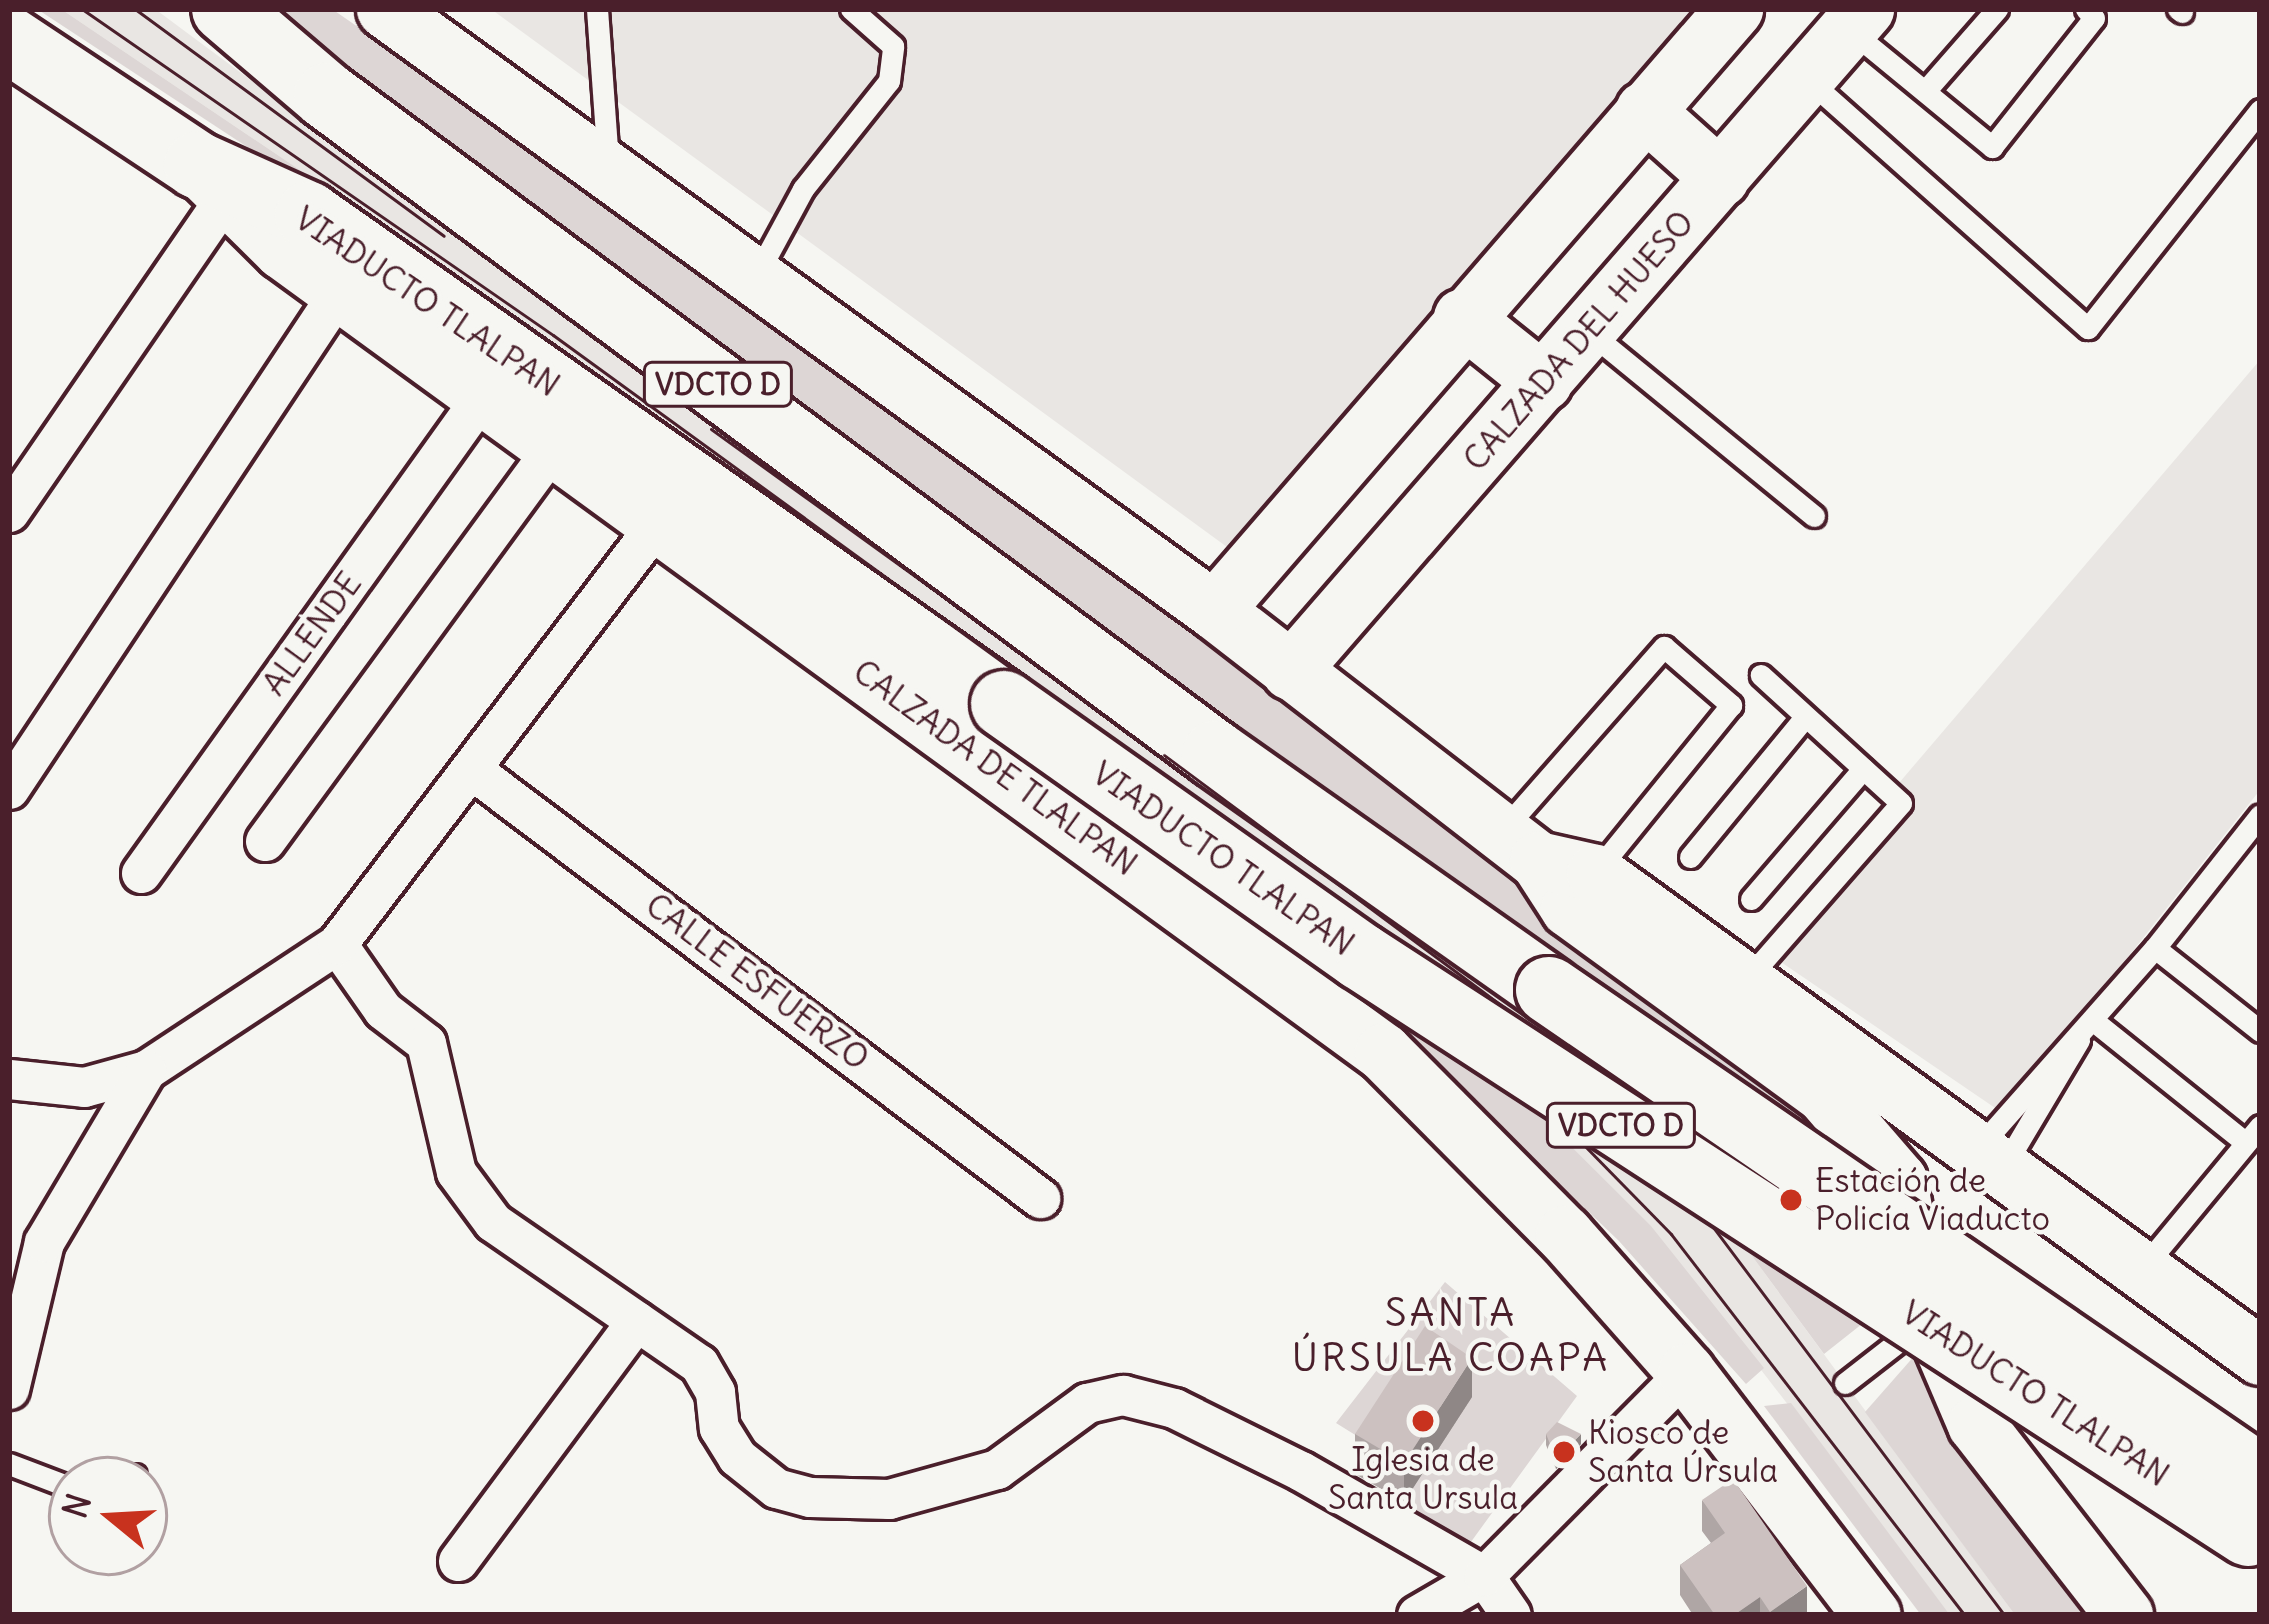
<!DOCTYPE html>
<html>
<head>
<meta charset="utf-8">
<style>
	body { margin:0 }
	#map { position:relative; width:2269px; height:1624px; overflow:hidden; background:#f6f6f2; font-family:Delius,sans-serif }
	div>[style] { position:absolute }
	.built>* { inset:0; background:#e9e6e3 }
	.green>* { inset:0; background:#ddd6d5 }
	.roads { filter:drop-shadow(3px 0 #4a1f2b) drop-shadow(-3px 0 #4a1f2b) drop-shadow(0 3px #4a1f2b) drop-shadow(0 -3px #4a1f2b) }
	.lane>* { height:21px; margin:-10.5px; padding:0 10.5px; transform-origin:10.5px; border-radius:10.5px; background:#f6f6f2 }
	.street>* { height:39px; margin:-19.5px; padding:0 19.5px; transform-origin:19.5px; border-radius:19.5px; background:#f6f6f2 }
	.secondary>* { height:57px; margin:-28.5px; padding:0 28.5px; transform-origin:28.5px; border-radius:28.5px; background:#f6f6f2 }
	.highway>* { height:66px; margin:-33px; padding:0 33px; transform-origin:33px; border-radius:33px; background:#f6f6f2 }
	.tram>* { height:3px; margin:-1.5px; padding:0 1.5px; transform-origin:1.5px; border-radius:1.5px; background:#4a1f2b }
	.bridges { filter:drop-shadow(3px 0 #4a1f2b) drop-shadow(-3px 0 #4a1f2b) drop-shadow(0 3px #4a1f2b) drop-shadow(0 -3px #4a1f2b) }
	.highway-bridge>* { height:66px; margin:-33px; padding:0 33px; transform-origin:33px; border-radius:33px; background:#f6f6f2 }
	.wall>* { inset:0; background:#afa6a5 }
	.shaded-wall>* { inset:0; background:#8f8786 }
	.building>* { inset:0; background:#ccc1c0 }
	.dots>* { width:33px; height:33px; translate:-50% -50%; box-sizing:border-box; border:6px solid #f6f6f2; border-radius:50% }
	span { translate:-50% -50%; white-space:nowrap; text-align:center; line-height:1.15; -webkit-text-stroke:9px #f6f6f2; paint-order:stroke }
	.shield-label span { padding:3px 9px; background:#f6f6f2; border:3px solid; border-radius:9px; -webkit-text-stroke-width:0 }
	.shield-label { font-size:30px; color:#4a1f2b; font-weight:700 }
	.street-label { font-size:33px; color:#4a1f2b }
	.poi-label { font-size:33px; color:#4a1f2b }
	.left { translate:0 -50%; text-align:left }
	.quarter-label { font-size:39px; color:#4a1f2b; letter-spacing:3px }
	.frame { position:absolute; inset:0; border:12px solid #4a1f2b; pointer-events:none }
	.north { position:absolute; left:48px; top:1456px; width:120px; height:120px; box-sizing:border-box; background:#f6f6f2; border:3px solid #b1a0a2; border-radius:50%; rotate:288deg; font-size:33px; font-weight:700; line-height:48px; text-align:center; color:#4a1f2b }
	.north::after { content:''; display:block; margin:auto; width:42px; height:54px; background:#c8321e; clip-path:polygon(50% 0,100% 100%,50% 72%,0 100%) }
</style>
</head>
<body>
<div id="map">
	<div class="built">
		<div style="clip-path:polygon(61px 9px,155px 9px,532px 289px,1442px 940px,1593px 1081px,1752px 1256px,2015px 1615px,1950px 1615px,1651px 1227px,1430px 1006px,334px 193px)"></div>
		<div style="clip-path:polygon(491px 9px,1761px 9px,1253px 566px)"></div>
		<div style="clip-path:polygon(2260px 360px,2260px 790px,2004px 1114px,1759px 947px)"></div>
	</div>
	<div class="green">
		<div style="clip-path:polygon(37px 9px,61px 9px,334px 193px,308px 187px)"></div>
		<div style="clip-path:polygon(255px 9px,332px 9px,420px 70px,1024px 503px,1817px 1117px,1886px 1305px,1824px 1354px,1752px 1256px,1525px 1015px,1559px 972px)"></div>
		<div style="clip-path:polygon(1310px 958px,1430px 1006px,1651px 1226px,1764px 1368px,1746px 1384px,1619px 1241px,1402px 1033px)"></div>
		<div style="clip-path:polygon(1445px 1282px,1577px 1396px,1460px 1557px,1395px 1516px,1472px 1397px,1373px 1446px,1336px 1423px)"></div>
		<div style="clip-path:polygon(1923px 1346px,2108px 1615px,2015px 1615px,1865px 1412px)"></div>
		<div style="clip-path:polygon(1791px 1403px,1950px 1615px,1921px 1615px,1764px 1406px)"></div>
	</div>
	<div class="roads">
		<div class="lane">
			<div style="left:597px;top:9px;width:154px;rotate:85.9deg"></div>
			<div style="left:2178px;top:9px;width:5px;rotate:37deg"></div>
			<div style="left:1851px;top:31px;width:183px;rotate:39.4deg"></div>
			<div style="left:1992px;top:147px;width:164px;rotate:-51.7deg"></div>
			<div style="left:2094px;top:18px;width:12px;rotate:-132deg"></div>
			<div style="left:1806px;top:78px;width:377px;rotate:41.6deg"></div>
			<div style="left:2088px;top:328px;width:278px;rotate:-51.7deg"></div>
			<div style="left:1926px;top:90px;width:108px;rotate:-48.8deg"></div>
			<div style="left:756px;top:276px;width:99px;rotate:-61.6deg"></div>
			<div style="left:803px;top:189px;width:138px;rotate:-51.5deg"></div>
			<div style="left:889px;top:81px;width:35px;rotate:-83deg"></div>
			<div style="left:893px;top:46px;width:56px;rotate:-138.6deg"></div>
			<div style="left:1588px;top:331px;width:292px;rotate:39.3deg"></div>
			<div style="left:1503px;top:830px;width:244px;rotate:-48.7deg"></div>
			<div style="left:1664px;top:647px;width:89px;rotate:40.9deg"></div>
			<div style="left:1731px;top:705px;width:211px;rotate:129deg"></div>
			<div style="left:1690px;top:857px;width:181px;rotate:-50.6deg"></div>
			<div style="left:1751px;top:899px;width:172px;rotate:-49.3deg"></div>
			<div style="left:2155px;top:948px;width:169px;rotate:-51.7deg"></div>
			<div style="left:1748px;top:978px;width:232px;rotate:-48.8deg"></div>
			<div style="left:1901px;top:803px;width:190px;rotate:-137.6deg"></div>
			<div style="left:2095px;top:1022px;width:193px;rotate:38.7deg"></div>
			<div style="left:1978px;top:1148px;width:267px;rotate:-48.5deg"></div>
			<div style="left:2155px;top:948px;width:134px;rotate:38.3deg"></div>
			<div style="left:2003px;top:1168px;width:149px;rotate:-59.3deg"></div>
			<div style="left:2141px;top:1270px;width:187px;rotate:-50.4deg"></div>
			<div style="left:1845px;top:1383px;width:90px;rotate:-37.8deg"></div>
			<div style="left:9px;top:1464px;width:67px;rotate:20.9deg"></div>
			<div style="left:123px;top:1480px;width:13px;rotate:-23deg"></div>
		</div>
		<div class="street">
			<div style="left:9px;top:512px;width:383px;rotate:-55.5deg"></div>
			<div style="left:471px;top:769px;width:713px;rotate:37.01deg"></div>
			<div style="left:9px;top:789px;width:599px;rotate:-56.44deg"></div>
			<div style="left:265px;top:841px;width:488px;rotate:-53.8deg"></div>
			<div style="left:141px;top:873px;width:588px;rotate:-54.42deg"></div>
			<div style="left:337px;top:944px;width:80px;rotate:55.1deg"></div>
			<div style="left:383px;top:1010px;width:54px;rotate:37.5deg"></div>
			<div style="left:426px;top:1043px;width:132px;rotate:76.9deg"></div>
			<div style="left:456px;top:1172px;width:62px;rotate:53.5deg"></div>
			<div style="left:493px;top:1222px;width:250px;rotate:34.6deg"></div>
			<div style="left:699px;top:1364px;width:32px;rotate:60deg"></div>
			<div style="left:715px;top:1392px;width:36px;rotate:84deg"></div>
			<div style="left:719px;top:1428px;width:34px;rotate:58deg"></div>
			<div style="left:737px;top:1457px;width:50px;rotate:38.5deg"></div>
			<div style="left:776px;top:1488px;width:35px;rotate:15deg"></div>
			<div style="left:810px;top:1497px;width:79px;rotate:1.5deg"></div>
			<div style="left:889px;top:1499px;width:112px;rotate:-15.5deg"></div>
			<div style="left:997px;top:1469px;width:112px;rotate:-36.3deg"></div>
			<div style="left:1087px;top:1403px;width:37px;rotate:-13deg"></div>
			<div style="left:1123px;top:1395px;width:53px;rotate:14.3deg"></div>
			<div style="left:1174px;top:1408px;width:142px;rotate:26.4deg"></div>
			<div style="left:1301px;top:1471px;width:211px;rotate:29.8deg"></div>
			<div style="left:1484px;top:1576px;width:47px;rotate:55.3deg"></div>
			<div style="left:9px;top:1079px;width:75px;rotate:6.1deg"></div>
			<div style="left:84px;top:1087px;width:64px;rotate:-15.3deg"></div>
			<div style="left:146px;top:1070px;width:229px;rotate:-33.4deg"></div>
			<div style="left:337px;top:944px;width:530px;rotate:-52.74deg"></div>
			<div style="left:9px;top:1389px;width:151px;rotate:-76.6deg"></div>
			<div style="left:44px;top:1242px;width:200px;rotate:-59.3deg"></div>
			<div style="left:458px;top:1561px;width:299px;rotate:-53.4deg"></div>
			<div style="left:1417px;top:1615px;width:78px;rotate:-30.2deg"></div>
			<div style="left:1484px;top:1576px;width:287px;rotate:-45.3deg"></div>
		</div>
		<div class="secondary">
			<div style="left:385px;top:9px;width:1024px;rotate:35.94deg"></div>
			<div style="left:1214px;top:610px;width:409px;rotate:37.7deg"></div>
			<div style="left:1538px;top:860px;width:57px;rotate:57.1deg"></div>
			<div style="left:1569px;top:908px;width:314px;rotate:36.1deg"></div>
			<div style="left:1823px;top:1093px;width:115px;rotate:49.2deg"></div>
			<div style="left:1898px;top:1180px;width:108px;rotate:79.8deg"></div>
			<div style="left:1917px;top:1286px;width:150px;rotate:66.9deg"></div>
			<div style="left:1976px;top:1424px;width:242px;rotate:52.2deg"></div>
			<div style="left:1644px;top:110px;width:102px;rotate:41.8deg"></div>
			<div style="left:206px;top:175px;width:107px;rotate:44.6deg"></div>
			<div style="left:282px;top:250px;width:1362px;rotate:36.07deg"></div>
			<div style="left:1383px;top:1052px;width:257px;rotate:45.2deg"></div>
			<div style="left:1564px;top:1234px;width:184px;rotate:48.5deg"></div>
			<div style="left:1686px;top:1372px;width:306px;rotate:52.6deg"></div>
			<div style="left:1462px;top:317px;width:104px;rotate:38.7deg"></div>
			<div style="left:1214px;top:610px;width:795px;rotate:-49.13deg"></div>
			<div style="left:1290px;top:671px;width:877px;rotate:-49.02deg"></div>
			<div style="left:1538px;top:860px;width:58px;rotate:12.8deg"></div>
			<div style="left:1595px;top:873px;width:822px;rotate:35.99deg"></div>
		</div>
		<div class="highway">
			<div style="left:225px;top:9px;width:134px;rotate:40.5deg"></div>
			<div style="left:327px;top:96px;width:1105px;rotate:36.54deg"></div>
			<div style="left:1215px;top:754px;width:409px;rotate:35.2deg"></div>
			<div style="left:9px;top:40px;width:226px;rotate:33.6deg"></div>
			<div style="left:197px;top:165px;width:122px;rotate:24.2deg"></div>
			<div style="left:308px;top:215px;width:851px;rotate:35.09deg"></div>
		</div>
	</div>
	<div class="tram">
		<div style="left:82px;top:9px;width:573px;rotate:34.69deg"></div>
		<div style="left:553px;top:335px;width:949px;rotate:36.04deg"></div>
		<div style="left:1320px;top:893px;width:157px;rotate:41.1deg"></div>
		<div style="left:1438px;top:996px;width:333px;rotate:45.6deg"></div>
		<div style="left:1671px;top:1234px;width:481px;rotate:52.4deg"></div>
		<div style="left:135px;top:9px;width:383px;rotate:36.3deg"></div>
		<div style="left:711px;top:429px;width:324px;rotate:35.8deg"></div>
		<div style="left:1164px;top:755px;width:425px;rotate:36.6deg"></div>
		<div style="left:1505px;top:1008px;width:292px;rotate:46.2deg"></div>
		<div style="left:1707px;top:1219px;width:495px;rotate:53.1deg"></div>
	</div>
	<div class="bridges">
		<div class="highway-bridge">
			<div style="left:1004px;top:704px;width:436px;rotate:35.3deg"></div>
			<div style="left:1360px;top:956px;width:1059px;rotate:33.01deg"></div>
			<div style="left:1549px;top:990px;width:862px;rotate:34.46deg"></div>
		</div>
	</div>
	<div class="wall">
		<div style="clip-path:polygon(1472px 1397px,1404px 1502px,1355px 1474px,1355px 1434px)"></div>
		<div style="clip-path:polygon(1546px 1434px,1581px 1444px,1556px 1469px,1546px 1445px)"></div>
		<div style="clip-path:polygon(1702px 1500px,1807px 1615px,1693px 1615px,1680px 1595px,1680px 1565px,1711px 1543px,1702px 1531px)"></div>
	</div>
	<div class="shaded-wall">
		<div style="clip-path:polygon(1472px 1358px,1472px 1397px,1404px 1502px,1404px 1463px)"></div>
		<div style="clip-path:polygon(1581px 1434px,1581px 1444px,1556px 1469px,1556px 1459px)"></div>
		<div style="clip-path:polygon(1807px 1586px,1807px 1615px,1770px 1615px,1770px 1612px)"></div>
		<div style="clip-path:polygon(1760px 1597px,1760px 1615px,1734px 1615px)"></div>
	</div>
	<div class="building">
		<div style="clip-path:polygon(1425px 1326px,1472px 1358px,1404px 1463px,1355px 1434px)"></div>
		<div style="clip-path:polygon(1557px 1422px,1581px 1434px,1556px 1459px,1546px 1434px)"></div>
		<div style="clip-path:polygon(1733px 1479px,1807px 1586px,1770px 1612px,1760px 1597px,1734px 1615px,1715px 1615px,1680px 1565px,1725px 1533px,1702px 1500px)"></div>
	</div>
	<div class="dots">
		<div style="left:1791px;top:1200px;background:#c8321e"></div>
		<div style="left:1423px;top:1421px;background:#c8321e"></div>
		<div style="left:1564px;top:1452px;background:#c8321e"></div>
	</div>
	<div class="shield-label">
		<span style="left:718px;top:384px">VDCTO D</span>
		<span style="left:1621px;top:1125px">VDCTO D</span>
	</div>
	<div class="street-label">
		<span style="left:427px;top:302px;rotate:34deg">VIADUCTO TLALPAN</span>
		<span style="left:1579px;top:341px;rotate:-49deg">CALZADA DEL HUESO</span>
		<span style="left:312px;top:634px;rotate:-54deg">ALLENDE</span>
		<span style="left:995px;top:768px;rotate:36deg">CALZADA DE TLALPAN</span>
		<span style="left:1223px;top:859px;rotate:35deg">VIADUCTO TLALPAN</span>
		<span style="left:757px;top:982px;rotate:37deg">CALLE ESFUERZO</span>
		<span style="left:2035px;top:1394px;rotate:33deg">VIADUCTO TLALPAN</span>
	</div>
	<div class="poi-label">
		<span class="left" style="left:1815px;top:1200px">Estación de<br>Policía Viaducto</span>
		<span class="left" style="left:1588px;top:1452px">Kiosco de<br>Santa Úrsula</span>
		<span style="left:1423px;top:1479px">Iglesia de<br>Santa Ursula</span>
	</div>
	<div class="quarter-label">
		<span style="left:1451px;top:1336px">SANTA<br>ÚRSULA COAPA</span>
	</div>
	<div class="frame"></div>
	<div class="north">N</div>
</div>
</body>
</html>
